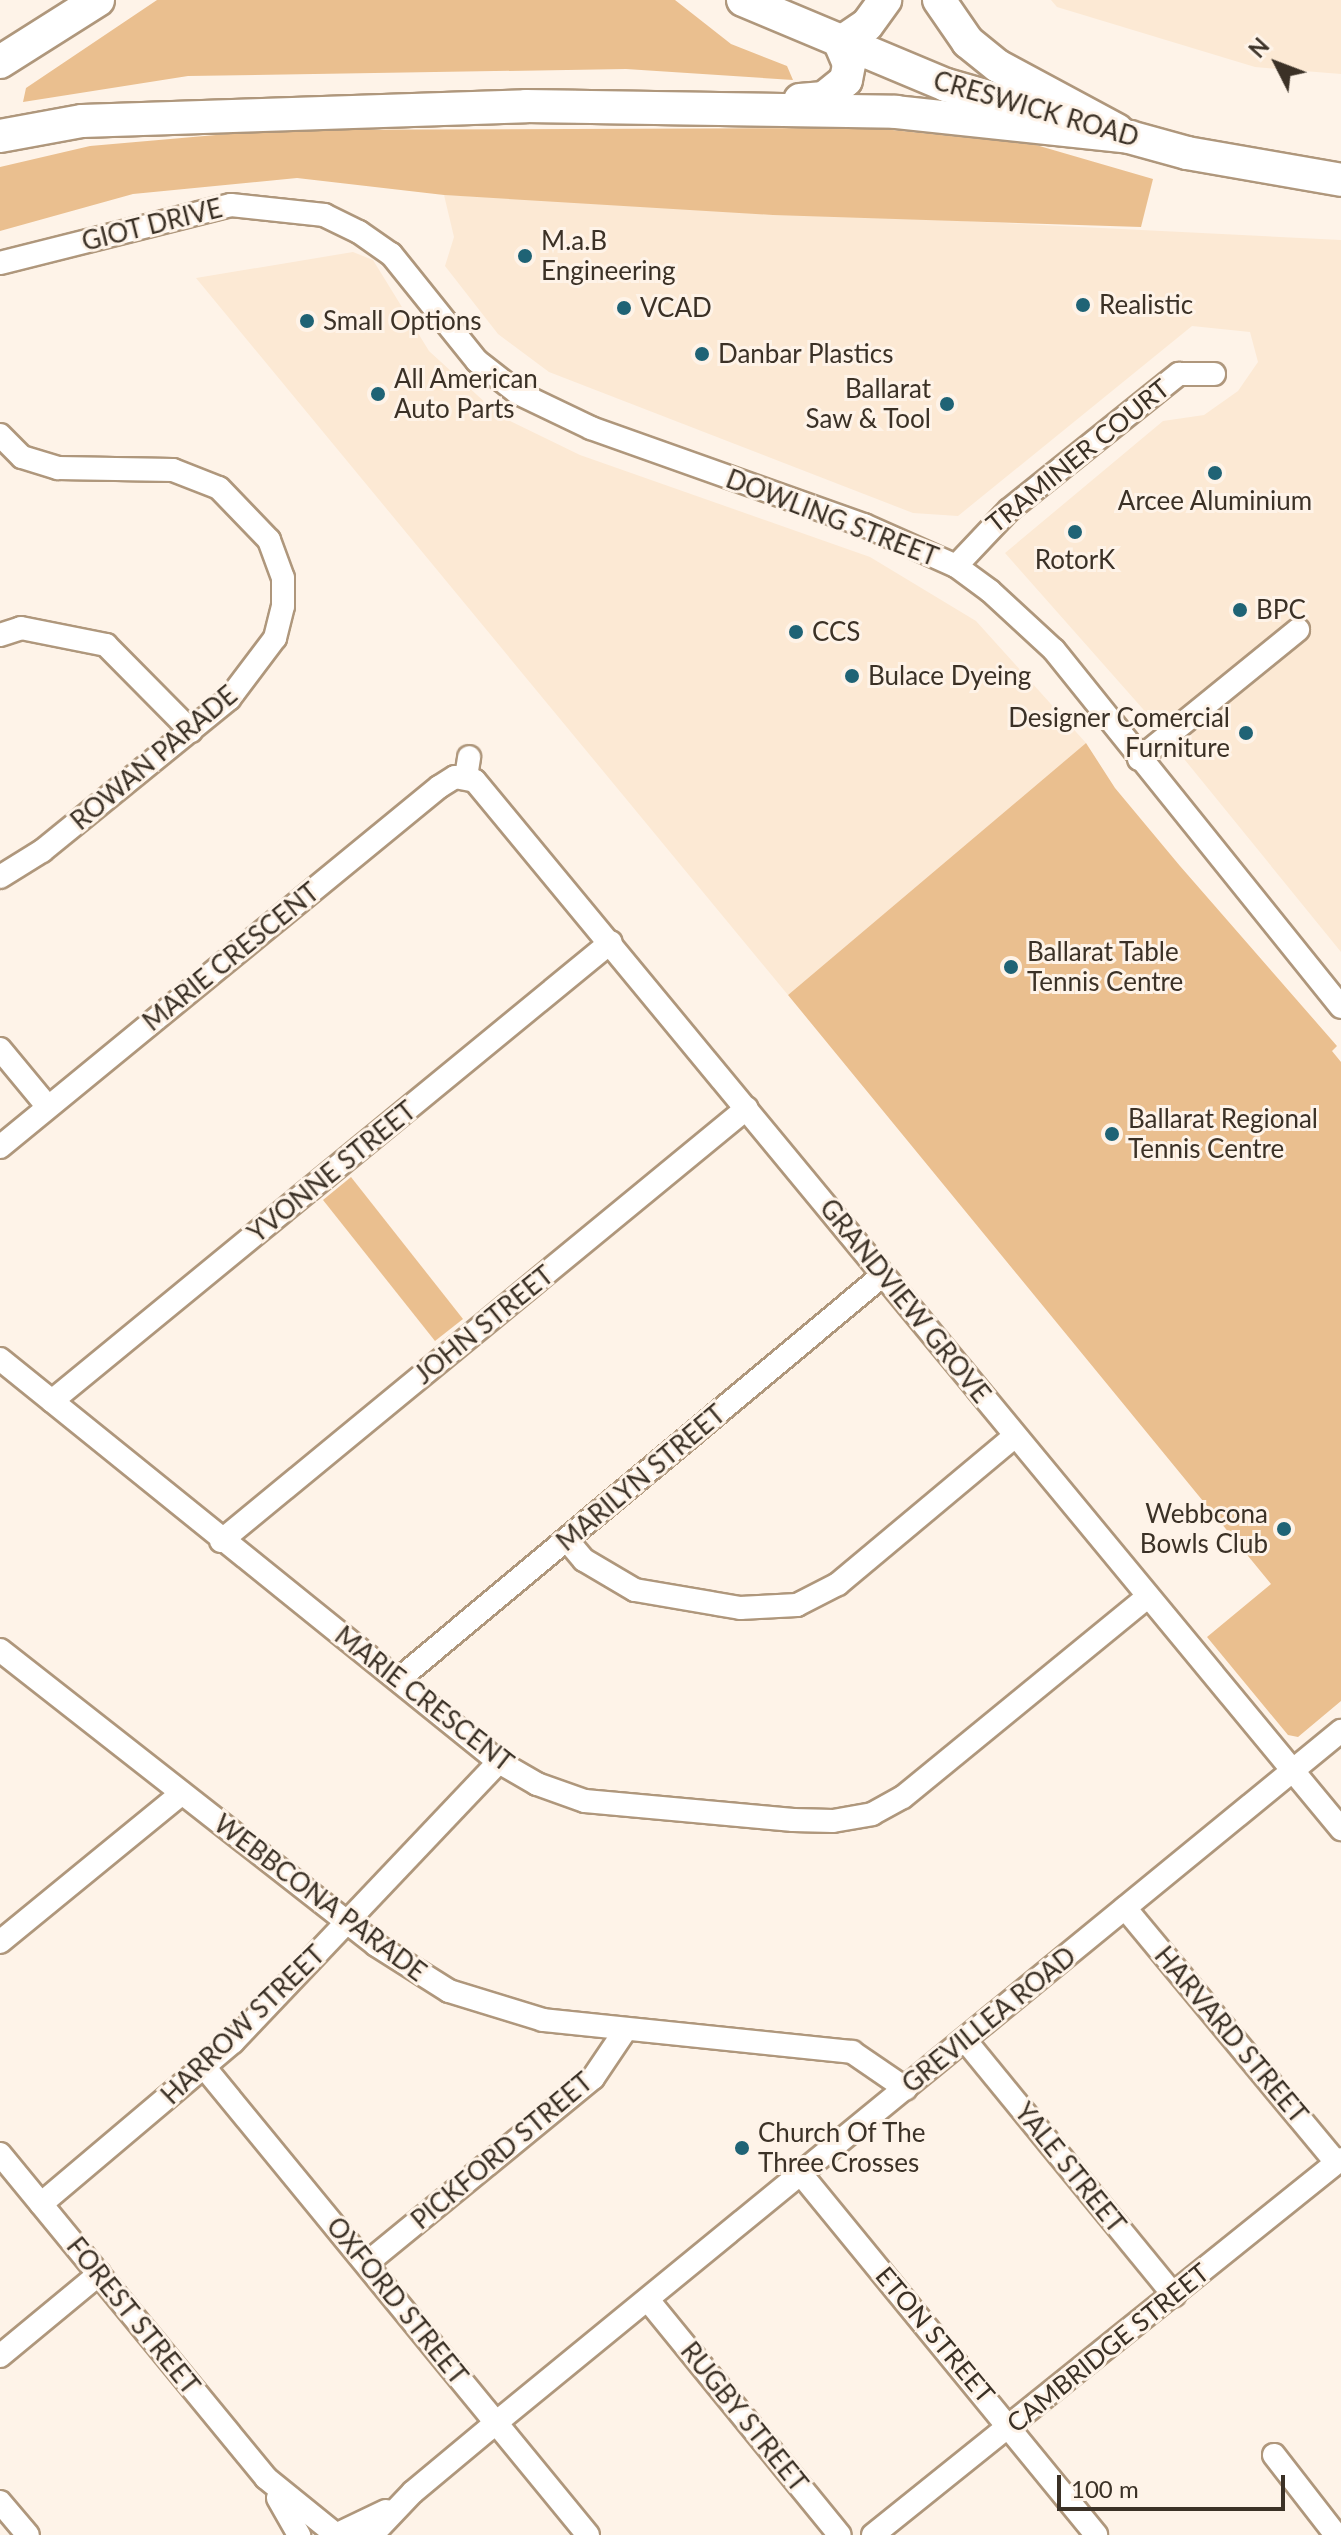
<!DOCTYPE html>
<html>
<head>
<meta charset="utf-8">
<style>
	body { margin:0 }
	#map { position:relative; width:1341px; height:2535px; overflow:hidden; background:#fef3e8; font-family:Lato,sans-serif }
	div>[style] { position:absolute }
	.built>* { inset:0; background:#fce9d4 }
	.green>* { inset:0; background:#eabf8f }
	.roads { filter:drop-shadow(2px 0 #af977c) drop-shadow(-2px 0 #af977c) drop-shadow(0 2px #af977c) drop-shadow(0 -2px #af977c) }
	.minor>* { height:22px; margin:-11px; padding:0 11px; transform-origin:11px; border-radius:11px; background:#fff }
	.highway>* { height:32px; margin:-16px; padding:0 16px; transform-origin:16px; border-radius:16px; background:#fff }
	.dots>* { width:22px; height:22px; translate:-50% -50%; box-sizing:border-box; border:4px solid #fef3e8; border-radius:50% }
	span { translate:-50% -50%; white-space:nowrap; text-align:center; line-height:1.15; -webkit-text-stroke:6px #fef3e8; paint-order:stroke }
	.street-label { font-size:26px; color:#3b3126 }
	.poi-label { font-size:26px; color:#3b3126 }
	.left { translate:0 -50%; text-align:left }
	.right { translate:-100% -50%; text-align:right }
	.north { position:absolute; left:1237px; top:24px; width:80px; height:80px; -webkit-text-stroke:6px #fef3e8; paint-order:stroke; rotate:312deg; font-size:22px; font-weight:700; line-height:32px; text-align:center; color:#3b3126 }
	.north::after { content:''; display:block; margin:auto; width:28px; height:36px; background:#3b3126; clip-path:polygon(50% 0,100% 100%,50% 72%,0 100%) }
	.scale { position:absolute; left:1057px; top:2475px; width:228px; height:36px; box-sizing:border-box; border:4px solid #3b3126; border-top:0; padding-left:10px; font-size:24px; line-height:28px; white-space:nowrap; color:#3b3126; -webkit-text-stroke:6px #fef3e8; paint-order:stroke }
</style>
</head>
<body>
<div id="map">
	<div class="built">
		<div style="clip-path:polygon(1051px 0,1341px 0,1341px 74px,1255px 67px,1057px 7px)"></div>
		<div style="clip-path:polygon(444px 195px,1341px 240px,1341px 952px,1150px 717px,1005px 553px,1163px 421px,1204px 415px,1238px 391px,1258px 362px,1250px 332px,1192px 326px,958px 516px,913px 513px,549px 372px,498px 334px,445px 266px,454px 237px)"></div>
		<div style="clip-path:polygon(353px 252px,373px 260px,429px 351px,500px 416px,580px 455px,870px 557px,976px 621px,1086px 743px,788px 995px,196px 278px)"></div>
	</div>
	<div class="green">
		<div style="clip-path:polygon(157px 0,675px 0,731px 44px,787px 66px,793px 80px,626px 69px,188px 76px,23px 102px,26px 88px)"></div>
		<div style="clip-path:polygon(873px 128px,1036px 145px,1153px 179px,1141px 227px,773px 215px,444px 195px,297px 178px,133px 194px,0 231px,0 167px,90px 146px,272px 130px)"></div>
		<div style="clip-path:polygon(1086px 743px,1115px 788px,1180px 866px,1337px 1046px,1332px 1051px,1341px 1062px,1341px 1701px,1298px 1737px,1288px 1735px,1207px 1637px,1271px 1584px,788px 995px)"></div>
		<div style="clip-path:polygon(351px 1177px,463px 1319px,435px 1341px,323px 1200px)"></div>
	</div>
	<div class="roads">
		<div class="minor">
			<div style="left:0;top:263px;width:238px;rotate:-14.1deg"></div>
			<div style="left:231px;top:205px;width:94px;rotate:6.1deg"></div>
			<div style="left:324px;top:215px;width:39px;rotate:26deg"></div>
			<div style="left:359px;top:232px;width:39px;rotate:35deg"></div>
			<div style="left:391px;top:254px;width:137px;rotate:51.2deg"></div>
			<div style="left:477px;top:361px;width:52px;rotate:38deg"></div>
			<div style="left:518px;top:393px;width:81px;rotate:25.6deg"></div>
			<div style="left:591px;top:428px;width:290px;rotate:19.6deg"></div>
			<div style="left:864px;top:525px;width:101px;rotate:24deg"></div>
			<div style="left:956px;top:566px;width:42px;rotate:36.3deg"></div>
			<div style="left:990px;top:591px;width:87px;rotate:42.7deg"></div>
			<div style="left:1054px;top:650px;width:458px;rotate:51.2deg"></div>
			<div style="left:0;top:435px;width:31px;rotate:45deg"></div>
			<div style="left:22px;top:457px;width:38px;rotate:17deg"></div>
			<div style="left:58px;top:468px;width:115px;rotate:1deg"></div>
			<div style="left:173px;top:470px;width:49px;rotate:21.4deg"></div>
			<div style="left:219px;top:488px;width:72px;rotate:46.1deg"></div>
			<div style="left:269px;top:540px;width:40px;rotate:69.8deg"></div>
			<div style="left:283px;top:578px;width:28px;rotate:90deg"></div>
			<div style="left:283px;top:606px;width:33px;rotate:104deg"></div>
			<div style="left:275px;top:638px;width:76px;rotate:127deg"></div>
			<div style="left:229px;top:699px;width:241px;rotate:140.9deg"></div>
			<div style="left:42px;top:851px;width:49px;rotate:148.2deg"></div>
			<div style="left:956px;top:566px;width:77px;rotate:-46.6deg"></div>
			<div style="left:1009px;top:510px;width:218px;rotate:-38.7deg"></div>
			<div style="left:1179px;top:374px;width:35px"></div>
			<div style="left:0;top:635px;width:22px;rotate:-18deg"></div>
			<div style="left:21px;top:628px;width:87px;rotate:11.3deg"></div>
			<div style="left:106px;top:645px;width:121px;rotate:45.3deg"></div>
			<div style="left:1139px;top:759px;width:205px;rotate:-39.1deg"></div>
			<div style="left:466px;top:777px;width:20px;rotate:-81deg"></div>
			<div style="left:0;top:1049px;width:75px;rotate:50.4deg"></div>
			<div style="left:0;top:1147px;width:568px;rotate:-39.35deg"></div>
			<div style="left:439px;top:787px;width:19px;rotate:-32deg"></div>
			<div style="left:455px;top:777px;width:20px;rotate:11deg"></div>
			<div style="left:475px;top:781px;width:1360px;rotate:50.43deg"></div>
			<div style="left:0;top:1359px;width:641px;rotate:38.92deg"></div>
			<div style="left:499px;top:1762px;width:44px;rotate:30.1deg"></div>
			<div style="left:537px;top:1784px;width:51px;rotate:19.5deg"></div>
			<div style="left:585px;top:1801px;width:209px;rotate:5.2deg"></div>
			<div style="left:793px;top:1820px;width:40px;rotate:1.4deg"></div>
			<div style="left:833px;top:1821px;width:40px;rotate:-10deg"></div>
			<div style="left:872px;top:1814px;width:35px;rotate:-29deg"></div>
			<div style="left:903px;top:1797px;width:315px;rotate:-39.3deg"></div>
			<div style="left:52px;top:1401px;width:723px;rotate:-39.39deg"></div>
			<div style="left:567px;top:1540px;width:26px;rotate:50deg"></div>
			<div style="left:584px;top:1560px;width:59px;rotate:30.5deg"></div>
			<div style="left:635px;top:1590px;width:107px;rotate:9.7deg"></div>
			<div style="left:740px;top:1608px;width:57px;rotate:-3deg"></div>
			<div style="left:797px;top:1605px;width:46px;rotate:-27.1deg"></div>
			<div style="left:838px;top:1584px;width:231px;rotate:-39.9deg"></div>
			<div style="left:221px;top:1541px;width:681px;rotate:-39.46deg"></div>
			<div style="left:0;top:1650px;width:478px;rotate:38.1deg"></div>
			<div style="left:376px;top:1945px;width:86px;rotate:32.2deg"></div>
			<div style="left:449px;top:1991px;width:98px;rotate:17.1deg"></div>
			<div style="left:543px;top:2020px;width:311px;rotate:5.9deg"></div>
			<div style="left:852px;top:2052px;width:65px;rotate:34.4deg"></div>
			<div style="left:399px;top:1679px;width:630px;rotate:-39.85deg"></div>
			<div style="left:1125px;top:1908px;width:330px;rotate:50.3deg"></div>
			<div style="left:0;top:1942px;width:235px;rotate:-39.3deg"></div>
			<div style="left:965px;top:2040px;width:330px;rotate:50.7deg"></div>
			<div style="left:205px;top:2068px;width:604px;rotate:50.64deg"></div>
			<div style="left:0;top:2154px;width:419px;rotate:50.6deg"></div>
			<div style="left:266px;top:2478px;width:87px;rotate:39deg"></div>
			<div style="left:801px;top:2174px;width:466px;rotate:50.7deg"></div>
			<div style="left:41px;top:2204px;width:251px;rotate:-40.2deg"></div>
			<div style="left:233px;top:2042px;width:386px;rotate:-46.5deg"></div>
			<div style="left:367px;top:2263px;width:292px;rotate:-39.3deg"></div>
			<div style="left:593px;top:2078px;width:59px;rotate:-56deg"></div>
			<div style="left:648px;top:2300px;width:303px;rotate:50.8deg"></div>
			<div style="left:0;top:2356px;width:129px;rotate:-39.6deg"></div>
			<div style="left:1274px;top:2455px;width:101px;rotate:52.2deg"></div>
			<div style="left:278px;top:2498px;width:43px;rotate:60.4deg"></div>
			<div style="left:0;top:2502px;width:43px;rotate:49.7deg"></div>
			<div style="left:340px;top:2533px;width:51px;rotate:-25.6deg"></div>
			<div style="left:372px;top:2535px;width:59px;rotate:-46.4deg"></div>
			<div style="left:413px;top:2492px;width:109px;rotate:-39.8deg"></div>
			<div style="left:497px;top:2422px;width:1091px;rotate:-39.31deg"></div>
			<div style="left:873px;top:2535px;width:600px;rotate:-38.78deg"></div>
		</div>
		<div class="highway">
			<div style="left:743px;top:0;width:220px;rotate:22.7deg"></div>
			<div style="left:946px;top:85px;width:105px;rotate:16deg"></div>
			<div style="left:939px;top:0;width:51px;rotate:55.4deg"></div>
			<div style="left:968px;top:42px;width:38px;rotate:39deg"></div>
			<div style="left:998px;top:66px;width:135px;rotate:28.3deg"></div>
			<div style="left:840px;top:43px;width:32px;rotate:-34deg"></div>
			<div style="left:867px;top:25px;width:31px;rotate:-54deg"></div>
			<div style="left:0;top:62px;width:116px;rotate:-32.3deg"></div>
			<div style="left:800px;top:100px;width:24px;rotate:-5deg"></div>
			<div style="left:824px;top:98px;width:28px;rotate:-39deg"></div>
			<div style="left:846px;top:80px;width:16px;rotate:-79deg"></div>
			<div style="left:849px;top:64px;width:23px;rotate:-113deg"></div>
			<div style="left:1111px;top:132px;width:79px;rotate:15.4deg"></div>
			<div style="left:1187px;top:153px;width:156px;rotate:9.9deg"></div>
			<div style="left:0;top:136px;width:83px;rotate:-10.4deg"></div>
			<div style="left:82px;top:121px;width:444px;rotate:-1.9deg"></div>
			<div style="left:526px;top:106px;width:370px;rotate:0.9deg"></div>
			<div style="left:896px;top:112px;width:235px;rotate:6.1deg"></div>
		</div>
	</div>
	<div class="dots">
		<div style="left:525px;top:256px;background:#1f6375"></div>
		<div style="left:1083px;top:305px;background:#1f6375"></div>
		<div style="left:624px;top:308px;background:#1f6375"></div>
		<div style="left:307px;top:321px;background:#1f6375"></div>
		<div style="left:702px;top:354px;background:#1f6375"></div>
		<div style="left:378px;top:394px;background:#1f6375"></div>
		<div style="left:947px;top:404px;background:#1f6375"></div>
		<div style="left:1215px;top:473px;background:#1f6375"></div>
		<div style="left:1075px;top:532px;background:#1f6375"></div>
		<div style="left:1240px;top:610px;background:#1f6375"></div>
		<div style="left:796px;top:632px;background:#1f6375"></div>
		<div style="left:852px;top:676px;background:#1f6375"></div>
		<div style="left:1246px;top:733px;background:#1f6375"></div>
		<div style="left:1011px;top:967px;background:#1f6375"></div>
		<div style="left:1112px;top:1134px;background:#1f6375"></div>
		<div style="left:1284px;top:1529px;background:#1f6375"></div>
		<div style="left:742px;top:2148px;background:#1f6375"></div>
	</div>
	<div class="street-label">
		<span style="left:1036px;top:109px;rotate:16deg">CRESWICK ROAD</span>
		<span style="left:152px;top:225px;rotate:-14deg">GIOT DRIVE</span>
		<span style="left:1078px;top:456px;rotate:-39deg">TRAMINER COURT</span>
		<span style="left:832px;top:518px;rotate:21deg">DOWLING STREET</span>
		<span style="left:154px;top:758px;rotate:-40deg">ROWAN PARADE</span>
		<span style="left:231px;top:957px;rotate:-39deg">MARIE CRESCENT</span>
		<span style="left:332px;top:1172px;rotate:-39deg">YVONNE STREET</span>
		<span style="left:905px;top:1301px;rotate:51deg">GRANDVIEW GROVE</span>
		<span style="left:484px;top:1325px;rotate:-39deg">JOHN STREET</span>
		<span style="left:641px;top:1478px;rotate:-40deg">MARILYN STREET</span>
		<span style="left:424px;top:1699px;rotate:38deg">MARIE CRESCENT</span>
		<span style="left:320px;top:1898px;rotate:37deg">WEBBCONA PARADE</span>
		<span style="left:989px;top:2020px;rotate:-39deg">GREVILLEA ROAD</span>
		<span style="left:243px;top:2025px;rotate:-44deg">HARROW STREET</span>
		<span style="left:1231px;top:2035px;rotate:50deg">HARVARD STREET</span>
		<span style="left:502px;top:2151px;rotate:-40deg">PICKFORD STREET</span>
		<span style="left:1070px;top:2168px;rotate:51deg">YALE STREET</span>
		<span style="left:397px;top:2301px;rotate:51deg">OXFORD STREET</span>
		<span style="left:133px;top:2316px;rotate:51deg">FOREST STREET</span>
		<span style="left:935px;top:2335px;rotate:50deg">ETON STREET</span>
		<span style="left:1108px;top:2348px;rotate:-39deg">CAMBRIDGE STREET</span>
		<span style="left:744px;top:2417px;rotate:51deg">RUGBY STREET</span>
	</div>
	<div class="poi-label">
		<span class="left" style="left:541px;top:256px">M.a.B<br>Engineering</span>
		<span class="left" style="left:1099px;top:305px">Realistic</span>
		<span class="left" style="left:640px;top:308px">VCAD</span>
		<span class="left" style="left:323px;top:321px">Small Options</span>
		<span class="left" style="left:718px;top:354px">Danbar Plastics</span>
		<span class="left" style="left:394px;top:394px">All American<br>Auto Parts</span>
		<span class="right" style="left:931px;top:404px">Ballarat<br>Saw &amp; Tool</span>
		<span style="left:1215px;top:501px">Arcee Aluminium</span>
		<span style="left:1075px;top:560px">RotorK</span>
		<span class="left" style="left:1256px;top:610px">BPC</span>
		<span class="left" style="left:812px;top:632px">CCS</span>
		<span class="left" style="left:868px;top:676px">Bulace Dyeing</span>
		<span class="right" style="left:1230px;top:733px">Designer Comercial<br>Furniture</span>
		<span class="left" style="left:1027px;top:967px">Ballarat Table<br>Tennis Centre</span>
		<span class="left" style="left:1128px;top:1134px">Ballarat Regional<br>Tennis Centre</span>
		<span class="right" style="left:1268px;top:1529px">Webbcona<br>Bowls Club</span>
		<span class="left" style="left:758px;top:2148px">Church Of The<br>Three Crosses</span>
	</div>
	<div class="north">N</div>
	<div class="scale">100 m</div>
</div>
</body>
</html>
